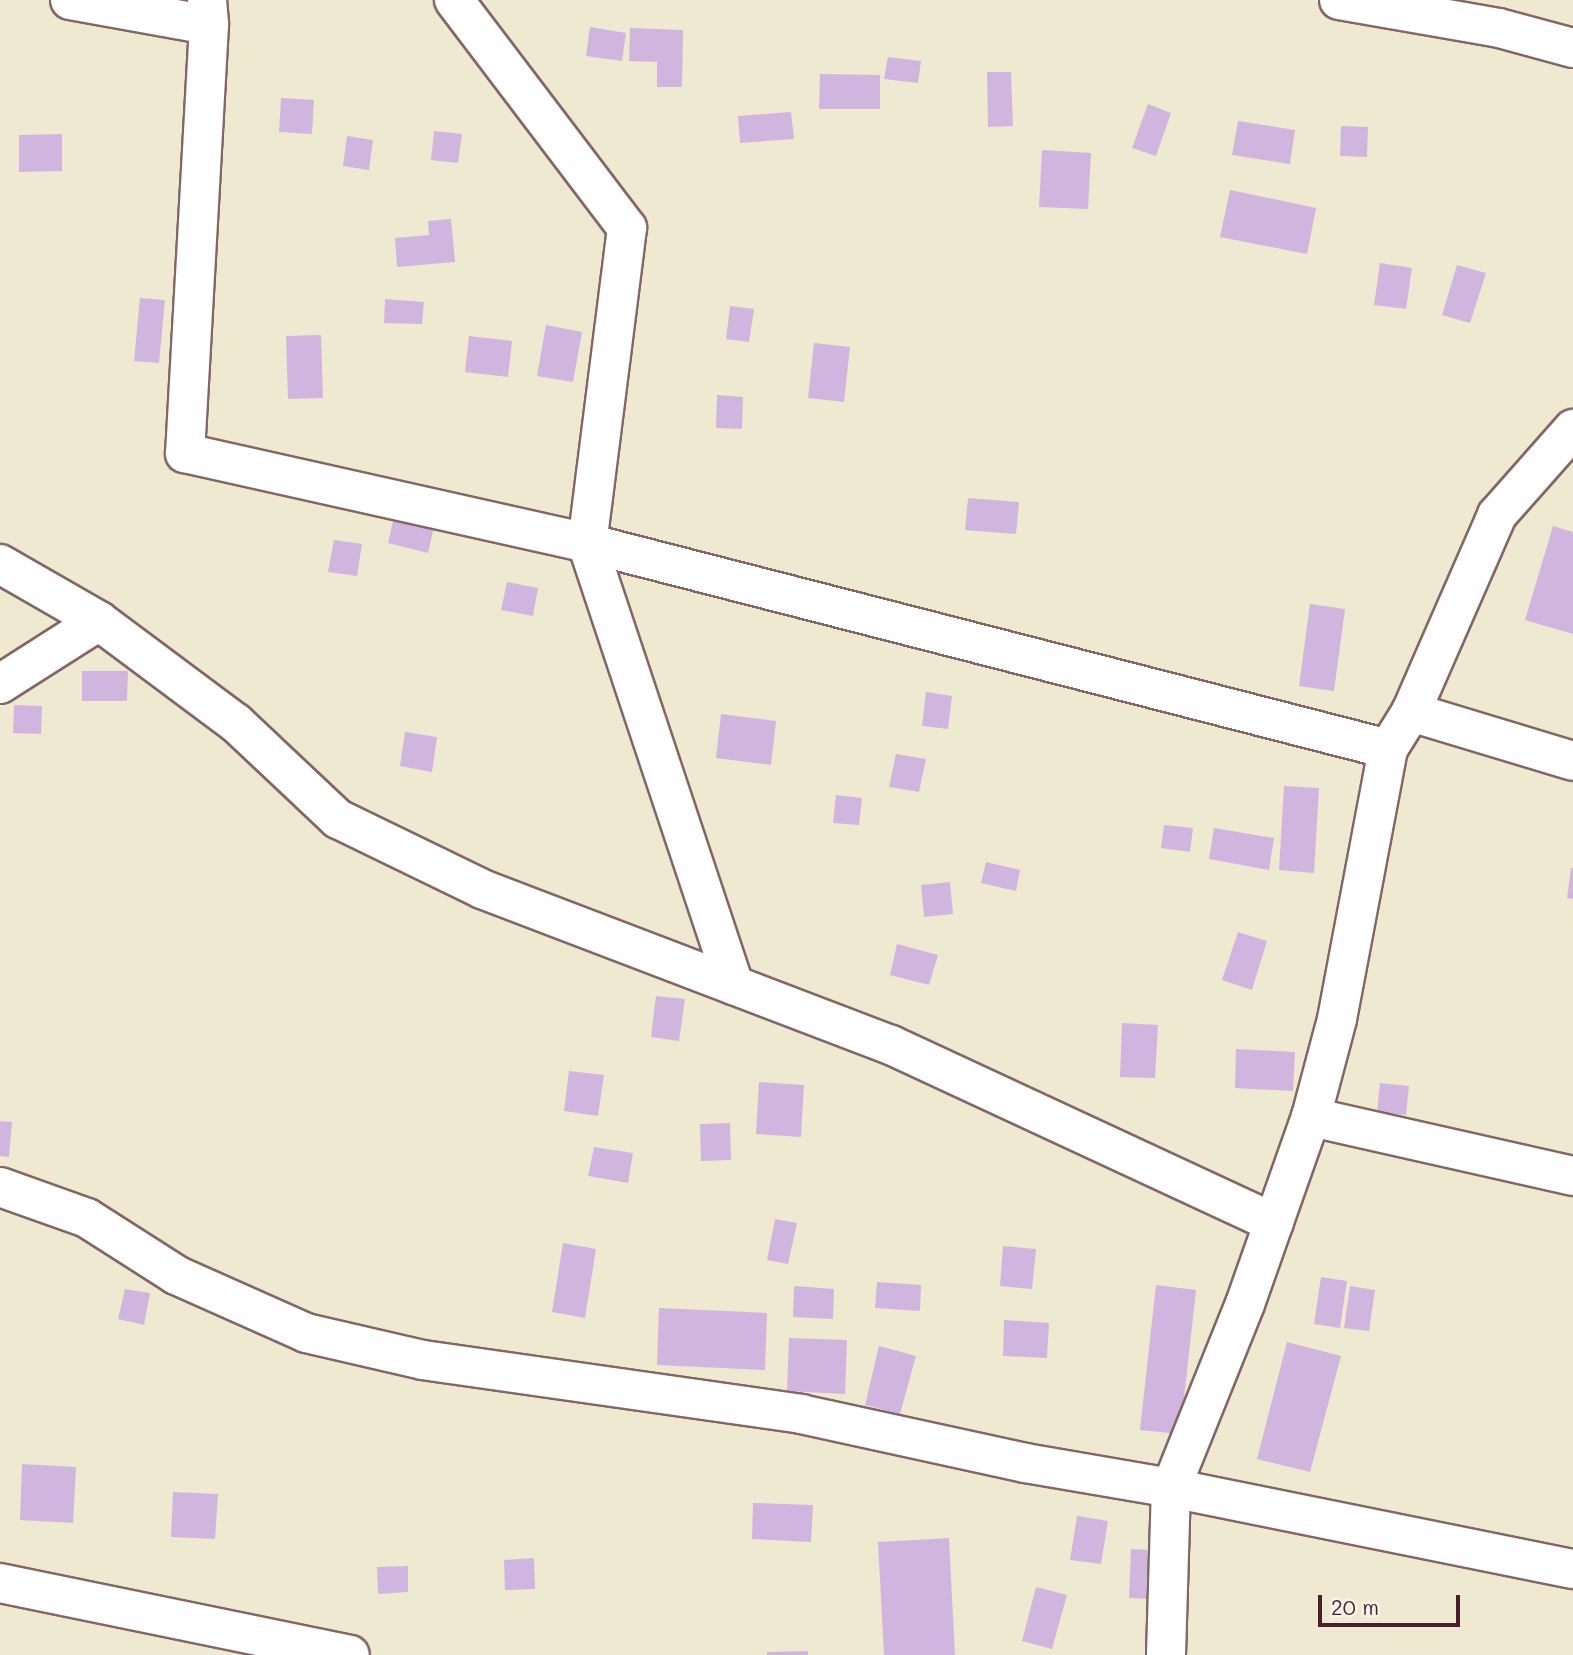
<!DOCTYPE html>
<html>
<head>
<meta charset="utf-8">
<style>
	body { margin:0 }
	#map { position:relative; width:1573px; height:1655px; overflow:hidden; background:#f0e9d1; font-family:Mali,sans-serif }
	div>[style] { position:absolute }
	.building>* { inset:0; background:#d0b6df }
	.roads { filter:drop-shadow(2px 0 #846665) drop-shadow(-2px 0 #846665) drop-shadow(0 2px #846665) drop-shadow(0 -2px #846665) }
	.minor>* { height:38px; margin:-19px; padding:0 19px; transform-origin:19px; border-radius:19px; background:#fff }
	span { translate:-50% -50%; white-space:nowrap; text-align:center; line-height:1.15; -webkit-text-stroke:5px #f7f3e8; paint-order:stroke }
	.scale { position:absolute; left:1318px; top:1595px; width:142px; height:32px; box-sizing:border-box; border:4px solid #4a1f2b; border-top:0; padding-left:9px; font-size:21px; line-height:24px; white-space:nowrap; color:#4a1f2b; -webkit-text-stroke:5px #f7f3e8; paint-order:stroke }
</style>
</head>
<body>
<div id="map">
	<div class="building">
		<div style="clip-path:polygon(590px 27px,626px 33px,622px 61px,586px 56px)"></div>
		<div style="clip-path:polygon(630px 28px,683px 30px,682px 87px,657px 87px,657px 62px,629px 61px)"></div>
		<div style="clip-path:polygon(888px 57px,921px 61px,918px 83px,884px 79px)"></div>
		<div style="clip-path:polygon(987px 72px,1011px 72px,1013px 126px,988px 127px)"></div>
		<div style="clip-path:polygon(820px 74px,880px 75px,880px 109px,819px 109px)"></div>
		<div style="clip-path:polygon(281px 98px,314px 100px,312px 134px,279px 132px)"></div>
		<div style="clip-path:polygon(1148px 104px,1171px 113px,1156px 156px,1132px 148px)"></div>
		<div style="clip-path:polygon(791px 112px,794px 139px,740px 143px,738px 116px)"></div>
		<div style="clip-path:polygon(1238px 121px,1295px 130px,1290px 164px,1232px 155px)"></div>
		<div style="clip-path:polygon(1341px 126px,1368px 127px,1367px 157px,1340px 156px)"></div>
		<div style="clip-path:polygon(434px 131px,462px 134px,458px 163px,431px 160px)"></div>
		<div style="clip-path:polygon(62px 134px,62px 171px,19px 172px,19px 135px)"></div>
		<div style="clip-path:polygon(347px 136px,373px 140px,369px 170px,343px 166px)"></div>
		<div style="clip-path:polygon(1042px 150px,1091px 153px,1088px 209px,1039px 207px)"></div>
		<div style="clip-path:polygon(1230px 190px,1316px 208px,1307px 254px,1220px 237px)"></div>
		<div style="clip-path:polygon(451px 219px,455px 262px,397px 267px,395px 238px,429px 235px,428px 221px)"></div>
		<div style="clip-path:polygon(1380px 263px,1412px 268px,1406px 309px,1374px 305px)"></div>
		<div style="clip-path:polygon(1457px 265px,1486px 273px,1470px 323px,1442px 315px)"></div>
		<div style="clip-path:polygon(140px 298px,165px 300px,159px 363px,134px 361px)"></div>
		<div style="clip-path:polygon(385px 299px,424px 302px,422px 324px,384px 323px)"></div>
		<div style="clip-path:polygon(730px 306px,754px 309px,749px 342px,726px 339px)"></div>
		<div style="clip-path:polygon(546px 325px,582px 332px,573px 382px,537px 376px)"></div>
		<div style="clip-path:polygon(321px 335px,323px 398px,288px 399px,286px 336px)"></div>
		<div style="clip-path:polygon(469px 336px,512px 341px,508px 377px,465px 372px)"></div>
		<div style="clip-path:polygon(814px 343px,850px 347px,844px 402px,808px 398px)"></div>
		<div style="clip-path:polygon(717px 395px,743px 397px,742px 429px,716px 428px)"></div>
		<div style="clip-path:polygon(968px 498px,1019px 502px,1016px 534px,965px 530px)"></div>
		<div style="clip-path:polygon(394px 517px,434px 527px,428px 553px,388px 543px)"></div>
		<div style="clip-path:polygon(1553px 526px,1573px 532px,1573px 634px,1525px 620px)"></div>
		<div style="clip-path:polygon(334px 540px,362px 544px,357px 576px,328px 572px)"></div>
		<div style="clip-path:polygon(507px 582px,538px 588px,533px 616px,501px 610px)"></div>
		<div style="clip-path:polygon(1310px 604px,1345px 609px,1334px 691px,1299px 686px)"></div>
		<div style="clip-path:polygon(82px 671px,128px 671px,127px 701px,82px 701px)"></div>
		<div style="clip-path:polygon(926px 692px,952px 696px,948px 729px,922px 726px)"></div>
		<div style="clip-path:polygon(14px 705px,42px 706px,41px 734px,13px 733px)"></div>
		<div style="clip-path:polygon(721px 714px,776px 721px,771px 765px,716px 758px)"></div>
		<div style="clip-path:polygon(405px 732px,437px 737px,432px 772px,400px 766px)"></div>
		<div style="clip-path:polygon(896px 754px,926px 759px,919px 792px,889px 787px)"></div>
		<div style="clip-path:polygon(1284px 786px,1319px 788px,1314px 873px,1279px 870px)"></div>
		<div style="clip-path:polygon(836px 795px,862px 798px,859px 825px,833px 823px)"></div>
		<div style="clip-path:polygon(1164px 825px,1193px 828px,1190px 852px,1161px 848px)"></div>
		<div style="clip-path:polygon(1214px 828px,1274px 838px,1269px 870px,1209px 859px)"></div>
		<div style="clip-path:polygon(986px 862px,1020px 870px,1016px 891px,981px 883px)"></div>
		<div style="clip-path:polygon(1571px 868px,1573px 868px,1573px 899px,1567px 898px)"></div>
		<div style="clip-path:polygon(950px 882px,953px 914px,924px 917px,921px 885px)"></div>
		<div style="clip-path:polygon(1238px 932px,1267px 941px,1252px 990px,1222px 980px)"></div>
		<div style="clip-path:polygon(897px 944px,938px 955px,929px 985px,890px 975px)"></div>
		<div style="clip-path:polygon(656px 996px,685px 999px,679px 1041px,651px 1037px)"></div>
		<div style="clip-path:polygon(1122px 1023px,1158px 1025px,1155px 1078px,1120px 1077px)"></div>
		<div style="clip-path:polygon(1236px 1049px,1295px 1052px,1293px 1091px,1235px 1088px)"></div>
		<div style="clip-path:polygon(569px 1071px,604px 1075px,598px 1116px,564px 1111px)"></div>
		<div style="clip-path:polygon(759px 1082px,804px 1085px,801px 1137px,756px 1134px)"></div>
		<div style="clip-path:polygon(1380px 1083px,1409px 1086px,1406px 1115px,1377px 1112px)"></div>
		<div style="clip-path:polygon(0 1121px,12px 1122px,9px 1157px,0 1156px)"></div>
		<div style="clip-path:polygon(730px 1123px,731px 1160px,701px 1161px,700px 1124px)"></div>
		<div style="clip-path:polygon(594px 1147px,633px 1153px,628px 1183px,588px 1176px)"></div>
		<div style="clip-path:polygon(775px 1219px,797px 1223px,788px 1264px,767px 1260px)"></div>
		<div style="clip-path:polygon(563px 1243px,596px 1249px,585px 1318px,552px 1312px)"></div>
		<div style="clip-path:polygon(1003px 1246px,1036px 1249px,1032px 1289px,1000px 1286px)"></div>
		<div style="clip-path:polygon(1321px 1277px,1347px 1281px,1340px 1328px,1314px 1324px)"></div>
		<div style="clip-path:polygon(877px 1282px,921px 1285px,920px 1311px,875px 1308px)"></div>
		<div style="clip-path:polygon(1156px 1285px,1196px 1290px,1180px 1434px,1140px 1430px)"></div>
		<div style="clip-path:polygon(794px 1286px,834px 1289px,833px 1319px,793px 1317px)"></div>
		<div style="clip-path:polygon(1350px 1286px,1375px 1290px,1369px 1331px,1344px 1328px)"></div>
		<div style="clip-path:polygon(125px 1289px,150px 1293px,144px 1325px,118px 1319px)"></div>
		<div style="clip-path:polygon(659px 1308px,767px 1313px,765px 1370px,657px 1365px)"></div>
		<div style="clip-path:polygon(1004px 1320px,1049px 1323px,1047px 1358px,1003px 1356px)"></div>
		<div style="clip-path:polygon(789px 1338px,847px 1340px,845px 1394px,787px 1391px)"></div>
		<div style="clip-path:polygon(1287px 1342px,1341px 1356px,1310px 1472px,1257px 1459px)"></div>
		<div style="clip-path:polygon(879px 1346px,916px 1356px,900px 1414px,865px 1405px)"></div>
		<div style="clip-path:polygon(22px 1464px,76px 1467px,73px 1523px,20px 1520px)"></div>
		<div style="clip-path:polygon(173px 1492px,218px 1494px,215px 1539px,171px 1537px)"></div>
		<div style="clip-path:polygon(753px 1503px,813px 1505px,811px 1542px,752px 1539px)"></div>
		<div style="clip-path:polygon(1077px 1516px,1108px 1521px,1101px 1564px,1070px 1560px)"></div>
		<div style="clip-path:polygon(949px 1538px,955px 1655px,884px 1655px,878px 1542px)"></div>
		<div style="clip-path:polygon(1131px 1549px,1168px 1551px,1167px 1600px,1129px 1598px)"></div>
		<div style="clip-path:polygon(534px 1558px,535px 1589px,505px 1590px,504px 1560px)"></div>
		<div style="clip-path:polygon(408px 1566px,408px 1592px,378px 1594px,377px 1567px)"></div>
		<div style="clip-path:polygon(1036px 1587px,1067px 1595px,1052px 1649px,1022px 1641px)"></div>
		<div style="clip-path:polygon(808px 1651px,808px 1655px,767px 1655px,767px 1652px)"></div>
	</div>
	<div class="roads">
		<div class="minor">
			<div style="left:70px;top:0;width:141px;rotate:10.2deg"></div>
			<div style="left:207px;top:0;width:25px;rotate:85deg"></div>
			<div style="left:209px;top:25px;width:429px;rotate:93.2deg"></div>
			<div style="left:185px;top:453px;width:412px;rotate:12.6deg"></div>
			<div style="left:587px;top:543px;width:466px;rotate:71.6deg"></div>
			<div style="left:454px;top:0;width:286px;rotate:52.8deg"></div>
			<div style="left:627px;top:228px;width:318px;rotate:97.2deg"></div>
			<div style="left:587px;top:543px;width:827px;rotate:14.42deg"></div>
			<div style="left:1339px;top:0;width:162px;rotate:9.9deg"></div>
			<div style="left:1499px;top:28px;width:77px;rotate:15.1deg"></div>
			<div style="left:0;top:564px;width:114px;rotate:29.9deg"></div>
			<div style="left:99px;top:621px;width:171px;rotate:36.7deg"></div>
			<div style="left:236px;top:723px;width:140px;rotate:43.3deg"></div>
			<div style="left:338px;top:819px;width:160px;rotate:25.9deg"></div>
			<div style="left:482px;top:889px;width:438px;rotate:20.9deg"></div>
			<div style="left:891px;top:1045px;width:422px;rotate:24.9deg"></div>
			<div style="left:0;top:684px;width:117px;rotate:-32.5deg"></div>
			<div style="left:1411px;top:712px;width:169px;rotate:16.8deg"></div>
			<div style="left:1311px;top:1117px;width:269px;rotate:12.7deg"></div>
			<div style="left:0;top:1187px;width:92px;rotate:19.6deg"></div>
			<div style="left:87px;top:1218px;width:106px;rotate:32.6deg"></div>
			<div style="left:176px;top:1275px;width:142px;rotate:24deg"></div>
			<div style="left:306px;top:1333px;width:120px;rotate:13deg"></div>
			<div style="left:423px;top:1360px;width:382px;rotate:8.1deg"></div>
			<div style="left:801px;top:1414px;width:229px;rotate:12.3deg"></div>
			<div style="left:1025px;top:1463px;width:148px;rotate:9.7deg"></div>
			<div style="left:1171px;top:1488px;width:198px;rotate:-68.1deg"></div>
			<div style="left:1245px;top:1304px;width:198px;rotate:-70.6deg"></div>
			<div style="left:1311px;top:1117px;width:101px;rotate:-75.1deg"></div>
			<div style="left:1337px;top:1019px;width:275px;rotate:-79.3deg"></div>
			<div style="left:1388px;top:749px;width:44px;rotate:-58.1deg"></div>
			<div style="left:1411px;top:712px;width:215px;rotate:-66.4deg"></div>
			<div style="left:1497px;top:515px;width:115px;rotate:-48.5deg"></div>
			<div style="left:0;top:1583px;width:357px;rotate:11.6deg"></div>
			<div style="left:1166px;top:1655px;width:167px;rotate:-88.3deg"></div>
			<div style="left:1171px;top:1488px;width:410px;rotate:11.4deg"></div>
		</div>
	</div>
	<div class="scale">20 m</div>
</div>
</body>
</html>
